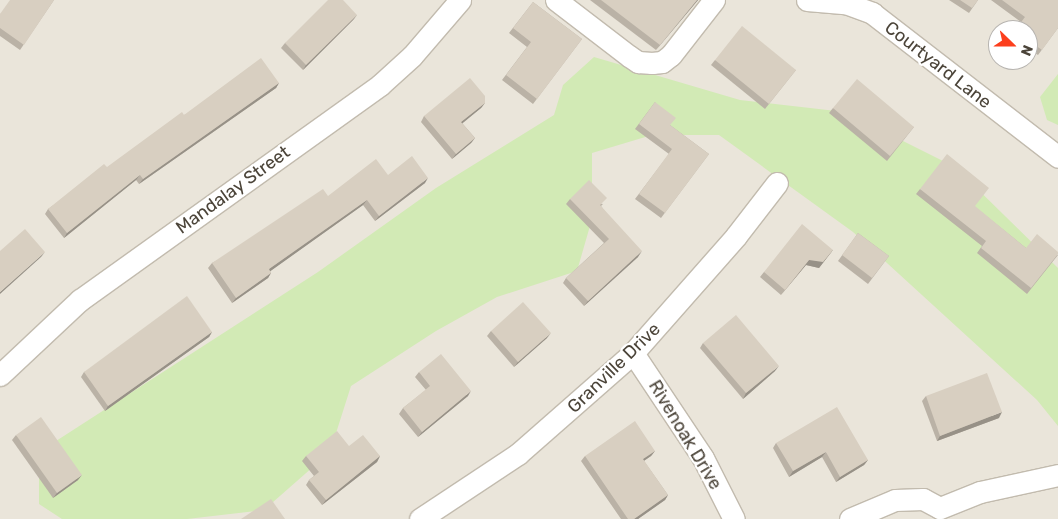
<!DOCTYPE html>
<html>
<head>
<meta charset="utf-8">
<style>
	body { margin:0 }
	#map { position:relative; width:1058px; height:519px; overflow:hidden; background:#f6f3ec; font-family:Rubik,sans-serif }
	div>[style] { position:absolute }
	.residential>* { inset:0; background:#eae5da }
	.green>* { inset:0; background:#d2eab5 }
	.roads { filter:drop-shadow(1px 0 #c2bbae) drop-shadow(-1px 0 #c2bbae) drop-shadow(0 1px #c2bbae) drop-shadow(0 -1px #c2bbae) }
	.minor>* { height:21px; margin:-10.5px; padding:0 10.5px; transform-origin:10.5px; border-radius:10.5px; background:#fff }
	.wall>* { inset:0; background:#bab2a6 }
	.shaded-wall>* { inset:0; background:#979187 }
	.building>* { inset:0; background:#d8cfc1 }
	span { translate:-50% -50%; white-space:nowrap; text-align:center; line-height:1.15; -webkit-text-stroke:4.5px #fff; paint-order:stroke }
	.street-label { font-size:18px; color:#4b4439 }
	.north { position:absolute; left:988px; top:20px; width:50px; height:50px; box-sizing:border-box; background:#fff; border:1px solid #b7b4b0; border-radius:50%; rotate:112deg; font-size:14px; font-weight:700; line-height:20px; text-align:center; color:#4b4439 }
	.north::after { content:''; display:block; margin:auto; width:18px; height:22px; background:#fc3f1d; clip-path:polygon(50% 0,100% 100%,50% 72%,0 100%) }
</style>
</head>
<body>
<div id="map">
	<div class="residential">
		<div style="clip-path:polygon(evenodd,0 0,1058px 0,1058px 519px,0 519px,0 0,998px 30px,1028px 30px,1028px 60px,998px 60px,998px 30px)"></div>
	</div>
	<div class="green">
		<div style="clip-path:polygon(594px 57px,740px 100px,845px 112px,955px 167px,1058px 268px,1058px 426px,1037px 400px,853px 232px,719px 135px,652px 135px,592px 153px,592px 219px,577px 271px,497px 297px,436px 331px,351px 386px,330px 452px,264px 510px,187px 519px,62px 519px,39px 504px,39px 452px,318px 272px,436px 188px,554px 115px,563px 85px)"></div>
		<div style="clip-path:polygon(1058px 74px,1058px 125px,1047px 120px,1040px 97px)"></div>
	</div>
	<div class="roads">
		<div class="minor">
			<div style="left:556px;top:0;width:92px;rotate:37.5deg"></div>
			<div style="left:629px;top:56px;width:11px;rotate:34deg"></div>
			<div style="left:638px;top:62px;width:14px;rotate:4deg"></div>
			<div style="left:652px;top:63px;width:10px;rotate:-6deg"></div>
			<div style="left:662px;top:62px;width:11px;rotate:-38deg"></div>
			<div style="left:671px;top:55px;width:70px;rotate:-52deg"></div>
			<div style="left:807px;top:0;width:38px;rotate:5deg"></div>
			<div style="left:845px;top:3px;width:29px;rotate:20deg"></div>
			<div style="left:872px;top:13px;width:235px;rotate:37.7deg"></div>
			<div style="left:633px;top:353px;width:126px;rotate:56.3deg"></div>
			<div style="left:703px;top:458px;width:68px;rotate:63.1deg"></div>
			<div style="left:0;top:375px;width:110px;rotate:-43.2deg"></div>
			<div style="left:80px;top:300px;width:369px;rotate:-35.6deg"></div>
			<div style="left:380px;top:85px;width:43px;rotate:-42.2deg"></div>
			<div style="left:412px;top:56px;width:74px;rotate:-49.4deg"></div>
			<div style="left:420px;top:519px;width:118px;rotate:-33.6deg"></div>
			<div style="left:518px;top:454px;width:153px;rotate:-41.3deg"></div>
			<div style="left:633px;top:353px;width:156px;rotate:-48.6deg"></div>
			<div style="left:736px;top:236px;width:67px;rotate:-52.3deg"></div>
			<div style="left:850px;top:519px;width:49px;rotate:-22.9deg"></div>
			<div style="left:895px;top:500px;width:28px;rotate:-2deg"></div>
			<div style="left:923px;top:499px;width:19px;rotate:28deg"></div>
			<div style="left:940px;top:508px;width:43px;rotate:-21.8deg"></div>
			<div style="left:980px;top:492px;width:80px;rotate:-12.3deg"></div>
		</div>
	</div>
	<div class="wall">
		<div style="clip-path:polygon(54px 0,20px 50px,0 36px,0 14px)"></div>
		<div style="clip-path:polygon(590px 0,698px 0,656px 50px)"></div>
		<div style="clip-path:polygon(949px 0,978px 0,969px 13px)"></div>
		<div style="clip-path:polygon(991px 0,1058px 0,1058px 28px,1038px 55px,1028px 48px,1028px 30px,1021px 22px)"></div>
		<div style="clip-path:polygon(533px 2px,582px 39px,533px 104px,502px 80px,527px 47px,509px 33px)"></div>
		<div style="clip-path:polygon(357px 15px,353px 20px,303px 70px,281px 48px,285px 43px)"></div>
		<div style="clip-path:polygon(715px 60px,796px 70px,765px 109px,711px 65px)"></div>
		<div style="clip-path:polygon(279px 83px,276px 88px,139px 184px,136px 180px,64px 238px,45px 214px,48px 209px,184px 115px)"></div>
		<div style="clip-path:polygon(655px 102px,670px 125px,709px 154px,661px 218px,635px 199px,669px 154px,635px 129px)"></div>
		<div style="clip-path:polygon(485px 103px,481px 108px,462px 123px,475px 138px,471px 143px,452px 159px,421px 122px,424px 116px)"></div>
		<div style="clip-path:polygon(833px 108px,914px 127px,887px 161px,829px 113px)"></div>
		<div style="clip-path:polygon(388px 175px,425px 183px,375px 221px,363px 205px,270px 271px,271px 273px,268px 278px,232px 303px,208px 268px,212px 263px)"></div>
		<div style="clip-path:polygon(920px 189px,975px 207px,1026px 248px,1058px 255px,1027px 294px,977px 253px,982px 246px,916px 194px)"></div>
		<div style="clip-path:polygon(570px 199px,603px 204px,601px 206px,638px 257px,584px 306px,563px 283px,566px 278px,604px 243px,566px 204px)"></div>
		<div style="clip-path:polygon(858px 233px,889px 256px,868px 284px,838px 261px)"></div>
		<div style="clip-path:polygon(833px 250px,819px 268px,806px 265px,781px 295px,760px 277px,764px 272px)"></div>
		<div style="clip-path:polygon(491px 331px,547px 338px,514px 367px,487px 336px)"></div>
		<div style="clip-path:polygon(212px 332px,209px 337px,105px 411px,81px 377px,84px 372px)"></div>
		<div style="clip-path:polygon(703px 343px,775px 371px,743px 399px,700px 348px)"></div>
		<div style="clip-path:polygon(419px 372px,468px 396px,418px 437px,399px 414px,403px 408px,426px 390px,415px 377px)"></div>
		<div style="clip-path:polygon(926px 396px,999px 418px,937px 441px,922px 401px)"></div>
		<div style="clip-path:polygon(16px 435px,78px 480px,53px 498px,12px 440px)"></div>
		<div style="clip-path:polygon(776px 443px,868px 460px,864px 465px,836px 482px,822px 457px,789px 477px,773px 448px)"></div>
		<div style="clip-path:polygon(349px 446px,380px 456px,377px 462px,322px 505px,306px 485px,309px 480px,314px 476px,302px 461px,306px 456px)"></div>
		<div style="clip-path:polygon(655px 451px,651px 456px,644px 461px,668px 495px,665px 500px,638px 519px,621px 519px,581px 461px,585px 456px)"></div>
	</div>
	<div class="shaded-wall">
		<div style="clip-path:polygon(697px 0,698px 0,656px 50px,660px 45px)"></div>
		<div style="clip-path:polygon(357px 15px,353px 20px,303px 70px,306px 65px)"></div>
		<div style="clip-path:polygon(279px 83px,276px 88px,139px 184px,143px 179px)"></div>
		<div style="clip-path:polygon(485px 103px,481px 108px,458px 127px,461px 122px)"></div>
		<div style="clip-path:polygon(475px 138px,471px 143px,452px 159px,456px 154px)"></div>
		<div style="clip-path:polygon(140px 175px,136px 180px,64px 238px,67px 233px)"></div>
		<div style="clip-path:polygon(428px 178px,425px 183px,375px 221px,379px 216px)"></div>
		<div style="clip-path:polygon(367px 200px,363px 205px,265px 275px,269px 269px)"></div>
		<div style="clip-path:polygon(833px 250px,819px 268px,806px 265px,781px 295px,809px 260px)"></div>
		<div style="clip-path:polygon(642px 251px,638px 257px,584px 306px,588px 301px)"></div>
		<div style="clip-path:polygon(45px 252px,41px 257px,0 294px,0 292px)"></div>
		<div style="clip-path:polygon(271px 273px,268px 278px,232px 303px,236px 298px)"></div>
		<div style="clip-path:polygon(212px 332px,209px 337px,105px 411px,108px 406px)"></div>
		<div style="clip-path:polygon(551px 333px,547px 338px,514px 367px,518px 362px)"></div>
		<div style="clip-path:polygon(779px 366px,775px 371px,743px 399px,746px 393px)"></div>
		<div style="clip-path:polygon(471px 391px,468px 396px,418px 437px,422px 432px)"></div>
		<div style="clip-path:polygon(1002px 412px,999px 418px,937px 441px,940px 436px)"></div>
		<div style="clip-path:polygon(655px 451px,651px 456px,639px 464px,643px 459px)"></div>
		<div style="clip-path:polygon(826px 452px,822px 457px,789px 477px,793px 471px)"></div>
		<div style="clip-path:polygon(380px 456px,377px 462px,322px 505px,326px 500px)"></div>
		<div style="clip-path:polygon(868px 460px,864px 465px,836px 482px,840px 477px)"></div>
		<div style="clip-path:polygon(82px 475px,78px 480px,53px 498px,57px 493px)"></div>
		<div style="clip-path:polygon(668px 495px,665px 500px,638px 519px,634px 519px)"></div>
	</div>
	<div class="building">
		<div style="clip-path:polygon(10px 0,54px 0,24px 45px,0 28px,0 14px)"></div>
		<div style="clip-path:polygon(328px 0,343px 0,357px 15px,306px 65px,285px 43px)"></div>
		<div style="clip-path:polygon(601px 0,697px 0,660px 45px)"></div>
		<div style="clip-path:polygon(960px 0,978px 0,972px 8px)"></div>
		<div style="clip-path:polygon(1002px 0,1058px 0,1058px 28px,1042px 50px,1028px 40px,1028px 30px,1015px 30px,1025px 17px)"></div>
		<div style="clip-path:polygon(533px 2px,582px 39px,537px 99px,506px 75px,531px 42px,513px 28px)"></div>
		<div style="clip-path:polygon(742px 26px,796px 70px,769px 104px,715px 60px)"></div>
		<div style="clip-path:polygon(261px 58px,279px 83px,143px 179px,140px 175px,67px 233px,48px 209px,104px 164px,107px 167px,182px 112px,184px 115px)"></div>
		<div style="clip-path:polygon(470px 78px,485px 96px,485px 103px,461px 122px,475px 138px,456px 154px,424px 116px)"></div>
		<div style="clip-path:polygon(857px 79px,914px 127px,890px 156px,833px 108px)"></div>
		<div style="clip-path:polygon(655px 102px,676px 118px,670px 125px,709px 154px,665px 213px,639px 194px,672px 149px,639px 124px)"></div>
		<div style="clip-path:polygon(947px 154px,989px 188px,975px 206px,1026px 248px,1037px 234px,1058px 252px,1058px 254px,1031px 288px,981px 248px,986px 241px,920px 189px)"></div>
		<div style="clip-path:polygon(412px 156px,428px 178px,379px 216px,367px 200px,269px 269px,271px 273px,236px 298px,212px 263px,323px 189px,328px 196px,376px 159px,388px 175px)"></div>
		<div style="clip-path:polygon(589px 180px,607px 198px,600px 205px,642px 251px,588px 301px,566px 278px,609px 239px,570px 199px)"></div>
		<div style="clip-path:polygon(802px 224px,833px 250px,823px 262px,809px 260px,785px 290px,764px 272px)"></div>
		<div style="clip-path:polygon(25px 229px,45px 252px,0 292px,0 251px)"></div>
		<div style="clip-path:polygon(858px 233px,889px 256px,872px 278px,842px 255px)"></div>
		<div style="clip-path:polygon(187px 296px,212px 332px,108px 406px,84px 372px)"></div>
		<div style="clip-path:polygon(523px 302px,551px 333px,518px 362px,491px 331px)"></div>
		<div style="clip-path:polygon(736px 315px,779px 366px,746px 393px,703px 343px)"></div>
		<div style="clip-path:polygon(441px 354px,471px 391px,422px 432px,403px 408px,430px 386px,419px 372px)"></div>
		<div style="clip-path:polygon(987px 373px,1002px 412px,940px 436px,926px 396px)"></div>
		<div style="clip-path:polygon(837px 407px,868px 460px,840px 477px,826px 452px,793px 471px,776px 443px)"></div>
		<div style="clip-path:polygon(41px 417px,82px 475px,57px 493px,16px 435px)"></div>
		<div style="clip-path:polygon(635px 421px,655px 451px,643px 459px,668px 495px,634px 519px,628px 519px,585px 456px)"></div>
		<div style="clip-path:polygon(337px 431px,349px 446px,363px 435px,380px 456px,326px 500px,309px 480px,319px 472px,306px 456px)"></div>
		<div style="clip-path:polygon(271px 499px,285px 519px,241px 519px)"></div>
	</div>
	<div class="street-label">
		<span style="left:938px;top:65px;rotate:38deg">Courtyard Lane</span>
		<span style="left:233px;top:190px;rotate:-36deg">Mandalay Street</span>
		<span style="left:614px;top:368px;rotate:-44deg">Granville Drive</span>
		<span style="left:685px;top:435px;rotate:59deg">Rivenoak Drive</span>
	</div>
	<div class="north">N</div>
</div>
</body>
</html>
